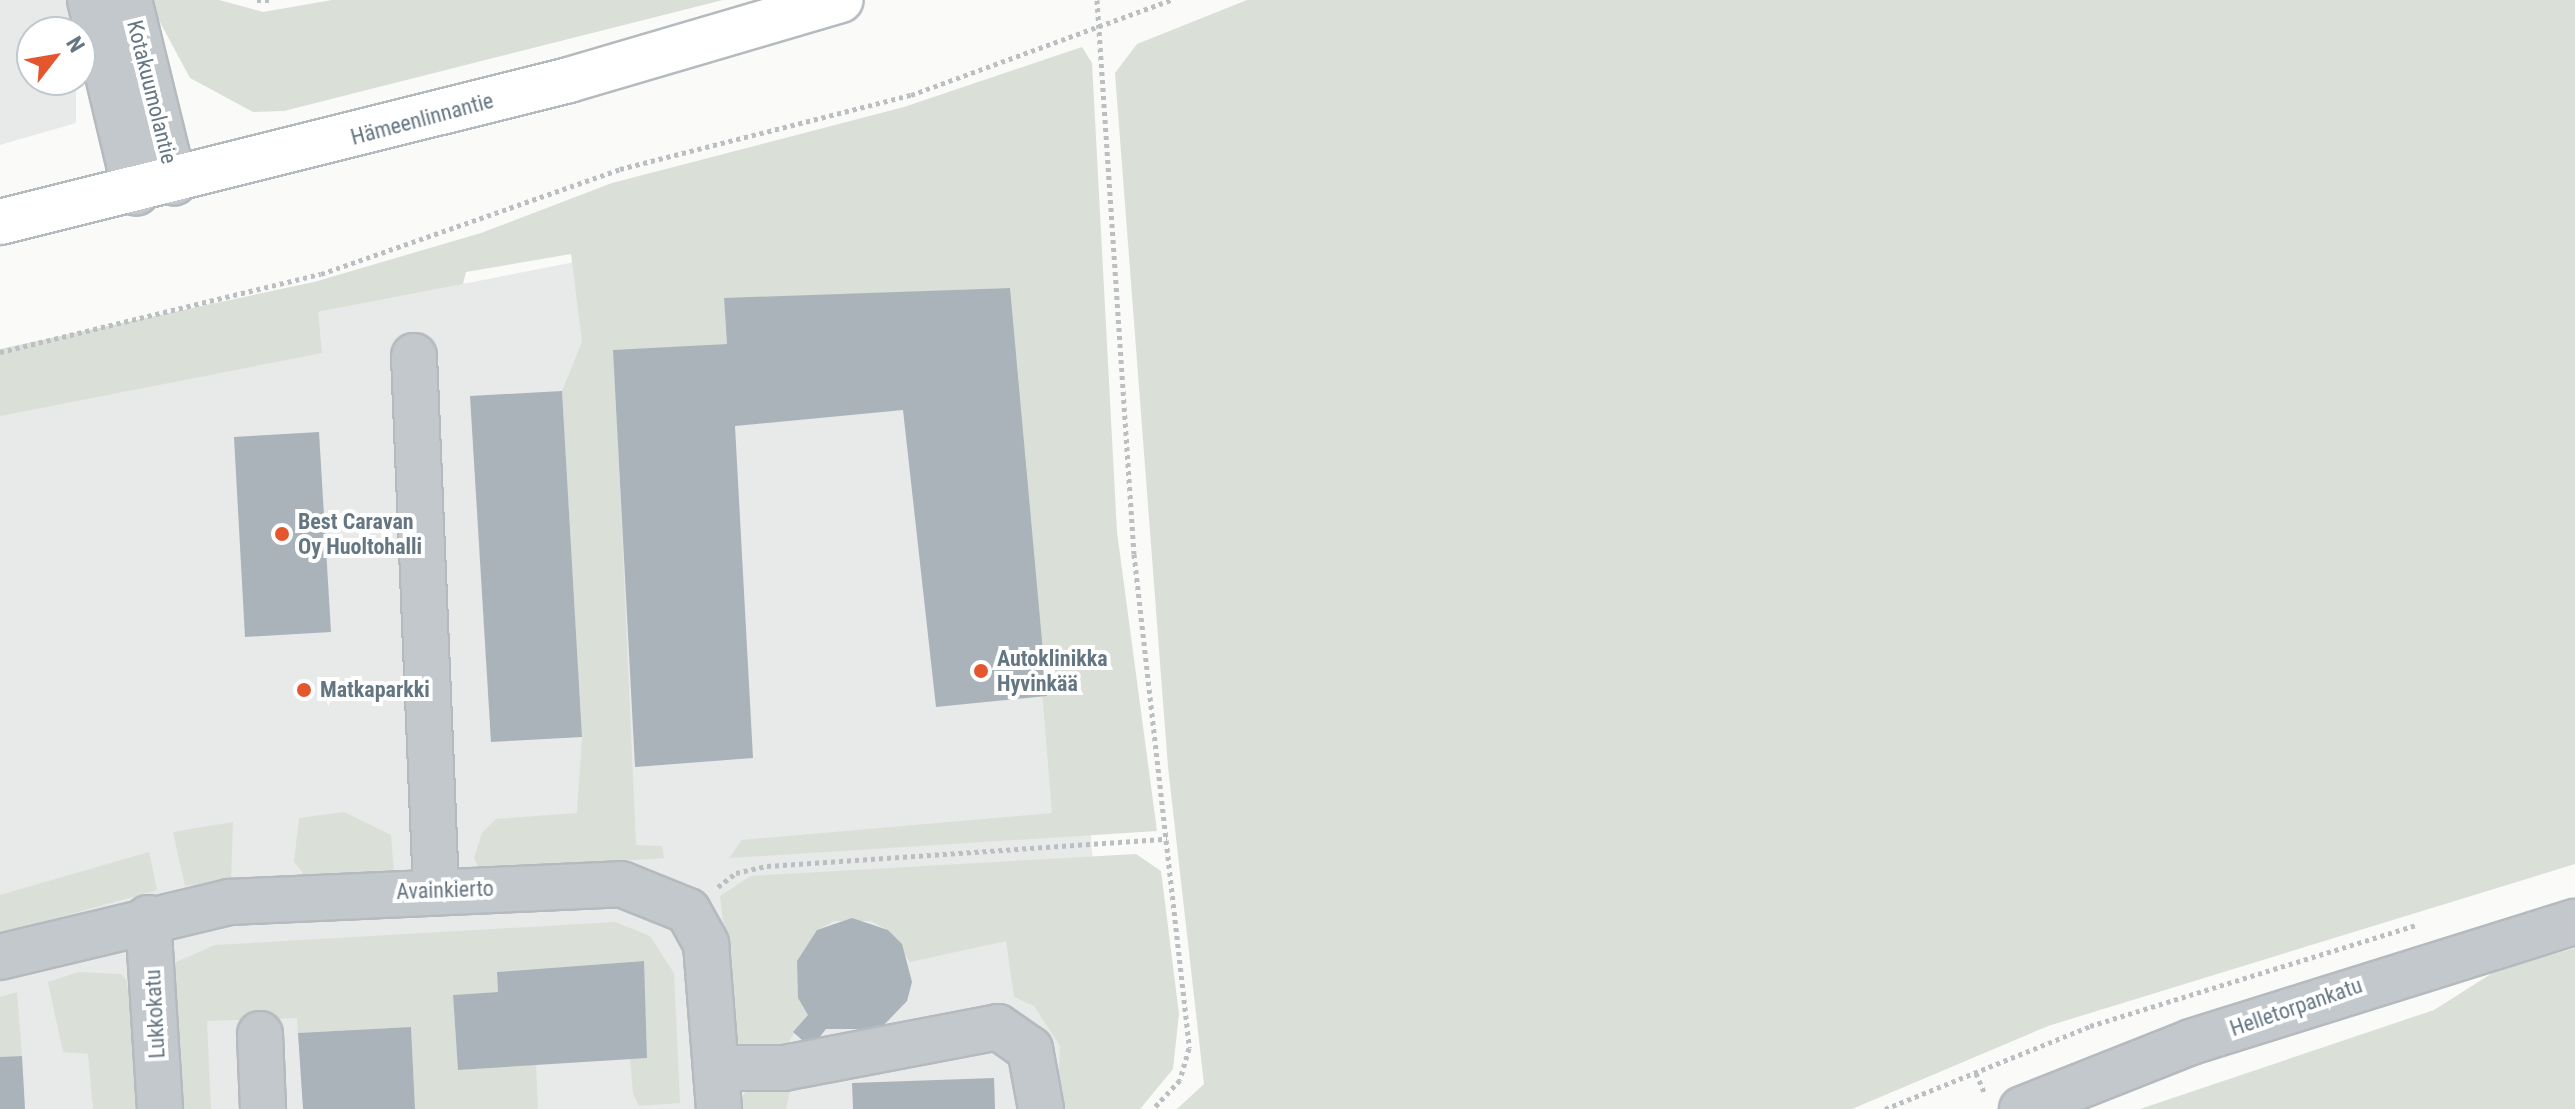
<!DOCTYPE html>
<html>
<head>
<meta charset="utf-8">
<style>
	body { margin:0 }
	#map { position:relative; width:2575px; height:1109px; overflow:hidden; background:#fafaf8; font-family:"Roboto Condensed",sans-serif }
	div>[style] { position:absolute }
	.built>* { inset:0; background:#e8e9e9 }
	.green>* { inset:0; background:#dadfd7 }
	.building>* { inset:0; background:#aab3b9 }
	.path>* { height:5px; margin-top:-2.5px; transform-origin:0; background:repeating-linear-gradient(90deg,#bbbfc2 0 4px,transparent 0 8px) }
	.roads { filter:drop-shadow(2px 0 #b5babe) drop-shadow(-2px 0 #b5babe) drop-shadow(0 2px #b5babe) drop-shadow(0 -2px #b5babe) }
	.minor>* { height:44px; margin:-22px; padding:0 22px; transform-origin:22px; border-radius:22px; background:#c3c8cc }
	.major>* { height:44px; margin:-22px; padding:0 22px; transform-origin:22px; border-radius:22px; background:#fff }
	.dots>* { width:22px; height:22px; translate:-50% -50%; box-sizing:border-box; border:4px solid #fff; border-radius:50% }
	span { translate:-50% -50%; white-space:nowrap; text-align:center; line-height:1.15; -webkit-text-stroke:8px #fff; paint-order:stroke }
	.street-label { font-size:22px; color:#657683 }
	.poi-label { font-size:22px; color:#657683; font-weight:700 }
	.left { translate:0 -50%; text-align:left }
	.north { position:absolute; left:16px; top:16px; width:80px; height:80px; box-sizing:border-box; background:#fff; border:2px solid #c1c8cd; border-radius:50%; rotate:59deg; font-size:22px; font-weight:700; line-height:32px; text-align:center; color:#657683 }
	.north::after { content:''; display:block; margin:auto; width:28px; height:36px; background:#e4572e; clip-path:polygon(50% 0,100% 100%,50% 72%,0 100%) }
</style>
</head>
<body>
<div id="map">
	<div class="built">
		<div style="clip-path:polygon(0 0,66px 0,73px 32px,32px 32px,32px 80px,76px 80px,76px 123px,0 145px)"></div>
		<div style="clip-path:polygon(1044px 256px,1113px 1109px,0 1109px,0 374px,575px 262px)"></div>
	</div>
	<div class="green">
		<div style="clip-path:polygon(148px 0,219px 0,263px 12px,332px 0,723px 0,284px 111px,253px 112px,190px 78px)"></div>
		<div style="clip-path:polygon(1247px 0,2575px 0,2575px 864px,2048px 1026px,1852px 1109px,1177px 1109px,1204px 1084px,1168px 767px,1115px 73px,1137px 44px)"></div>
		<div style="clip-path:polygon(1082px 47px,1092px 63px,1117px 532px,1157px 831px,729px 858px,742px 840px,1052px 813px,1009px 288px,724px 299px,727px 344px,614px 351px,636px 845px,662px 846px,664px 858px,480px 870px,474px 858px,482px 833px,496px 819px,577px 813px,582px 737px,562px 391px,582px 342px,571px 254px,466px 272px,463px 284px,318px 312px,322px 353px,0 416px,0 349px,314px 282px,481px 233px,612px 183px,904px 107px)"></div>
		<div style="clip-path:polygon(344px 812px,391px 835px,394px 873px,307px 878px,294px 862px,299px 818px)"></div>
		<div style="clip-path:polygon(233px 822px,231px 880px,185px 886px,173px 832px)"></div>
		<div style="clip-path:polygon(149px 852px,157px 890px,0 934px,0 895px)"></div>
		<div style="clip-path:polygon(1136px 854px,1161px 871px,1179px 1014px,1173px 1069px,1140px 1109px,1058px 1109px,1060px 1046px,1034px 1006px,1014px 997px,1006px 941px,910px 962px,888px 930px,871px 921px,834px 921px,817px 930px,797px 961px,798px 998px,808px 1015px,783px 1049px,739px 1049px,720px 896px,751px 876px)"></div>
		<div style="clip-path:polygon(615px 922px,650px 936px,674px 973px,680px 1103px,639px 1106px,633px 1093px,630px 1059px,647px 1057px,643px 961px,497px 972px,498px 992px,453px 995px,458px 1070px,536px 1064px,538px 1109px,415px 1109px,411px 1027px,298px 1033px,297px 1018px,207px 1021px,211px 1109px,181px 1109px,174px 963px,215px 945px)"></div>
		<div style="clip-path:polygon(2575px 948px,2575px 1109px,2140px 1109px,2434px 1010px,2494px 972px)"></div>
		<div style="clip-path:polygon(79px 972px,121px 974px,127px 981px,140px 1109px,93px 1109px,88px 1054px,63px 1052px,48px 982px)"></div>
		<div style="clip-path:polygon(17px 992px,22px 1056px,0 1057px,0 997px)"></div>
		<div style="clip-path:polygon(791px 1085px,786px 1109px,743px 1109px,743px 1095px,753px 1087px)"></div>
	</div>
	<div class="building">
		<div style="clip-path:polygon(1010px 288px,1047px 696px,936px 707px,903px 410px,735px 426px,753px 758px,635px 767px,613px 350px,727px 344px,724px 298px)"></div>
		<div style="clip-path:polygon(562px 391px,582px 737px,491px 742px,470px 396px)"></div>
		<div style="clip-path:polygon(319px 432px,331px 632px,245px 637px,234px 437px)"></div>
		<div style="clip-path:polygon(852px 918px,888px 930px,902px 944px,912px 982px,907px 1001px,880px 1029px,826px 1029px,811px 1048px,793px 1032px,808px 1015px,798px 998px,797px 961px,817px 930px)"></div>
		<div style="clip-path:polygon(644px 961px,647px 1058px,458px 1070px,453px 995px,498px 992px,497px 972px)"></div>
		<div style="clip-path:polygon(411px 1027px,415px 1109px,303px 1109px,298px 1033px)"></div>
		<div style="clip-path:polygon(22px 1056px,25px 1109px,0 1109px,0 1057px)"></div>
		<div style="clip-path:polygon(994px 1078px,995px 1109px,853px 1109px,852px 1083px)"></div>
	</div>
	<div class="path">
		<div style="left:257px;top:0;width:12px"></div>
		<div style="left:1097px;top:0;width:555px;rotate:86.18deg"></div>
		<div style="left:1134px;top:554px;width:497px;rotate:83.6deg"></div>
		<div style="left:1189px;top:1048px;width:33px;rotate:106deg"></div>
		<div style="left:1180px;top:1080px;width:40px;rotate:133deg"></div>
		<div style="left:0;top:352px;width:330px;rotate:-13.7deg"></div>
		<div style="left:321px;top:274px;width:317px;rotate:-19.3deg"></div>
		<div style="left:620px;top:169px;width:300px;rotate:-14.3deg"></div>
		<div style="left:911px;top:95px;width:277px;rotate:-20.1deg"></div>
		<div style="left:718px;top:887px;width:23px;rotate:-38deg"></div>
		<div style="left:736px;top:873px;width:32px;rotate:-13deg"></div>
		<div style="left:767px;top:866px;width:401px;rotate:-3.9deg"></div>
		<div style="left:1976px;top:1073px;width:23px;rotate:67deg"></div>
		<div style="left:1885px;top:1109px;width:221px;rotate:-22deg"></div>
		<div style="left:2090px;top:1026px;width:341px;rotate:-17.2deg"></div>
	</div>
	<div class="roads">
		<div class="minor">
			<div style="left:90px;top:0;width:198px;rotate:76.6deg"></div>
			<div style="left:129px;top:0;width:188px;rotate:76.2deg"></div>
			<div style="left:414px;top:356px;width:534px;rotate:87.64deg"></div>
			<div style="left:148px;top:918px;width:191px;rotate:86.4deg"></div>
			<div style="left:0;top:957px;width:236px;rotate:-13.5deg"></div>
			<div style="left:229px;top:902px;width:392px;rotate:-2.6deg"></div>
			<div style="left:621px;top:884px;width:72px;rotate:21.9deg"></div>
			<div style="left:688px;top:911px;width:38px;rotate:61deg"></div>
			<div style="left:706px;top:944px;width:166px;rotate:85.5deg"></div>
			<div style="left:260px;top:1034px;width:75px;rotate:87.7deg"></div>
			<div style="left:716px;top:1068px;width:68px"></div>
			<div style="left:784px;top:1068px;width:218px;rotate:-10.8deg"></div>
			<div style="left:998px;top:1027px;width:39px;rotate:35deg"></div>
			<div style="left:1030px;top:1049px;width:61px;rotate:79.6deg"></div>
			<div style="left:2022px;top:1109px;width:182px;rotate:-21.6deg"></div>
			<div style="left:2191px;top:1042px;width:402px;rotate:-17.4deg"></div>
		</div>
		<div class="major">
			<div style="left:0;top:222px;width:586px;rotate:-14.01deg"></div>
			<div style="left:569px;top:80px;width:283px;rotate:-16.4deg"></div>
		</div>
	</div>
	<div class="dots">
		<div style="left:282px;top:534px;background:#e4572e"></div>
		<div style="left:981px;top:671px;background:#e4572e"></div>
		<div style="left:304px;top:690px;background:#e4572e"></div>
	</div>
	<div class="street-label">
		<span style="left:152px;top:92px;rotate:76deg">Kotakuumolantie</span>
		<span style="left:422px;top:119px;rotate:-15deg">Hämeenlinnantie</span>
		<span style="left:445px;top:890px;rotate:-2deg">Avainkierto</span>
		<span style="left:2296px;top:1007px;rotate:-19deg">Helletorpankatu</span>
		<span style="left:155px;top:1014px;rotate:-93deg">Lukkokatu</span>
	</div>
	<div class="poi-label">
		<span class="left" style="left:298px;top:534px">Best Caravan<br>Oy Huoltohalli</span>
		<span class="left" style="left:997px;top:671px">Autoklinikka<br>Hyvinkää</span>
		<span class="left" style="left:320px;top:690px">Matkaparkki</span>
	</div>
	<div class="north">N</div>
</div>
</body>
</html>
